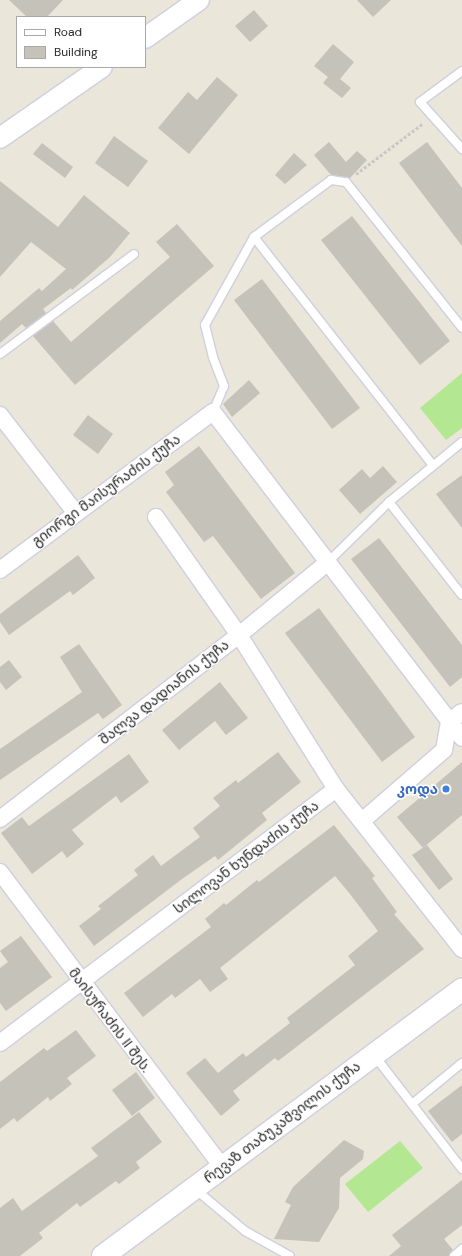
<!DOCTYPE html>
<html>
<head>
<meta charset="utf-8">
<style>
	body { margin:0 }
	#map { position:relative; width:462px; height:1256px; overflow:hidden; background:#eae6d9; font-family:"DM Sans","Noto Sans Georgian",sans-serif }
	div>[style] { position:absolute }
	.pitch>* { inset:0; background:#b4e792 }
	.building>* { inset:0; background:#c5c2b9 }
	.path>* { height:2.5px; margin-top:-1.25px; transform-origin:0; background:repeating-linear-gradient(90deg,#c7c7c7 0 3px,transparent 0 5px) }
	.roads { filter:drop-shadow(1px 0 #cecfe0) drop-shadow(-1px 0 #cecfe0) drop-shadow(0 1px #cecfe0) drop-shadow(0 -1px #cecfe0) }
	.service>* { height:8px; margin:-4px; padding:0 4px; transform-origin:4px; border-radius:4px; background:#fff }
	.minor>* { height:16px; margin:-8px; padding:0 8px; transform-origin:8px; border-radius:8px; background:#fff }
	.tertiary>* { height:20px; margin:-10px; padding:0 10px; transform-origin:10px; border-radius:10px; background:#fff }
	.secondary>* { height:22px; margin:-11px; padding:0 11px; transform-origin:11px; border-radius:11px; background:#fff }
	.dots>* { width:11px; height:11px; translate:-50% -50%; box-sizing:border-box; border:2px solid #fff; border-radius:50% }
	span { translate:-50% -50%; white-space:nowrap; text-align:center; line-height:1.15; -webkit-text-stroke:3px #fff; paint-order:stroke }
	.street-label { font-size:14px; color:#272727 }
	.shop-label { font-size:14px; color:#366cbe; font-weight:700 }
	.right { translate:-100% -50%; text-align:right }
	.legend { position:absolute; left:16px; top:16px; width:130px; height:52px; box-sizing:border-box; background:#fff; border:1px solid #a9a9a9; margin:0; padding:5px 7px; list-style:none; font-size:12px; color:#272727 }
	.legend li { display:flex; align-items:center; gap:8px; height:20px }
	.legend b { width:20px; border:1px solid #a9a9a9 }
</style>
</head>
<body>
<div id="map">
	<div class="pitch">
		<div style="clip-path:polygon(462px 373px,462px 428px,446px 440px,420px 408px)"></div>
		<div style="clip-path:polygon(400px 1141px,423px 1168px,368px 1212px,345px 1184px)"></div>
	</div>
	<div class="building">
		<div style="clip-path:polygon(9px 0,63px 0,47px 17px,27px 17px)"></div>
		<div style="clip-path:polygon(357px 0,391px 0,373px 17px)"></div>
		<div style="clip-path:polygon(254px 10px,268px 26px,250px 42px,235px 26px)"></div>
		<div style="clip-path:polygon(333px 44px,354px 62px,340px 79px,351px 88px,342px 98px,323px 83px,328px 77px,314px 66px)"></div>
		<div style="clip-path:polygon(217px 77px,238px 95px,189px 154px,158px 128px,188px 92px,197px 100px)"></div>
		<div style="clip-path:polygon(114px 136px,148px 161px,128px 187px,95px 163px)"></div>
		<div style="clip-path:polygon(329px 142px,346px 162px,357px 151px,367px 160px,350px 178px,331px 175px,314px 155px)"></div>
		<div style="clip-path:polygon(427px 142px,462px 188px,462px 246px,399px 163px)"></div>
		<div style="clip-path:polygon(42px 143px,73px 167px,65px 178px,33px 154px)"></div>
		<div style="clip-path:polygon(294px 153px,307px 165px,285px 184px,275px 175px)"></div>
		<div style="clip-path:polygon(0 181px,58px 227px,84px 195px,130px 233px,110px 257px,72px 290px,71px 288px,43px 309px,46px 313px,26px 328px,22px 324px,0 343px,0 321px,39px 288px,42px 291px,66px 269px,31px 242px,0 277px)"></div>
		<div style="clip-path:polygon(352px 216px,450px 341px,420px 365px,321px 240px)"></div>
		<div style="clip-path:polygon(177px 224px,214px 266px,75px 385px,33px 336px,53px 321px,71px 342px,170px 257px,156px 242px)"></div>
		<div style="clip-path:polygon(262px 279px,360px 408px,332px 429px,234px 300px)"></div>
		<div style="clip-path:polygon(249px 380px,260px 393px,232px 417px,223px 404px)"></div>
		<div style="clip-path:polygon(88px 415px,113px 434px,98px 454px,73px 435px)"></div>
		<div style="clip-path:polygon(199px 446px,295px 573px,261px 599px,213px 536px,204px 542px,166px 492px,174px 485px,165px 472px)"></div>
		<div style="clip-path:polygon(383px 466px,397px 482px,360px 514px,339px 490px,362px 469px,370px 478px)"></div>
		<div style="clip-path:polygon(462px 475px,462px 528px,436px 494px)"></div>
		<div style="clip-path:polygon(379px 538px,462px 645px,462px 677px,450px 687px,351px 559px)"></div>
		<div style="clip-path:polygon(78px 555px,95px 578px,73px 595px,70px 591px,9px 635px,0 622px,0 614px)"></div>
		<div style="clip-path:polygon(319px 608px,415px 737px,382px 762px,285px 633px)"></div>
		<div style="clip-path:polygon(79px 644px,122px 705px,103px 719px,98px 713px,0 780px,0 749px,82px 692px,60px 657px)"></div>
		<div style="clip-path:polygon(9px 660px,22px 677px,6px 690px,0 682px,0 667px)"></div>
		<div style="clip-path:polygon(220px 682px,248px 718px,226px 735px,215px 721px,179px 750px,162px 730px)"></div>
		<div style="clip-path:polygon(278px 752px,301px 782px,262px 813px,267px 820px,218px 860px,215px 856px,182px 879px,94px 946px,79px 926px,101px 909px,98px 906px,138px 875px,134px 870px,153px 855px,161px 866px,200px 837px,193px 828px,220px 806px,213px 798px,236px 780px,238px 783px)"></div>
		<div style="clip-path:polygon(129px 754px,149px 782px,121px 803px,116px 796px,72px 830px,84px 844px,67px 858px,62px 851px,32px 874px,1px 833px,22px 817px,29px 826px)"></div>
		<div style="clip-path:polygon(462px 762px,462px 815px,423px 848px,397px 817px)"></div>
		<div style="clip-path:polygon(334px 825px,375px 876px,372px 878px,397px 912px,394px 914px,424px 949px,278px 1061px,275px 1058px,233px 1091px,240px 1100px,221px 1116px,186px 1073px,205px 1058px,218px 1073px,243px 1053px,246px 1057px,290px 1023px,287px 1018px,355px 965px,348px 956px,378px 931px,350px 894px,335px 876px,220px 968px,228px 979px,210px 992px,200px 979px,175px 998px,172px 994px,143px 1017px,124px 993px,211px 927px,205px 919px,224px 903px,226px 905px,257px 880px,259px 882px)"></div>
		<div style="clip-path:polygon(427px 845px,453px 879px,439px 890px,412px 855px)"></div>
		<div style="clip-path:polygon(21px 936px,52px 977px,6px 1011px,0 1003px,0 968px,8px 962px,0 951px)"></div>
		<div style="clip-path:polygon(76px 1030px,96px 1056px,67px 1078px,72px 1084px,50px 1101px,48px 1097px,17px 1122px,14px 1118px,0 1129px,0 1082px,44px 1048px,47px 1051px)"></div>
		<div style="clip-path:polygon(136px 1072px,155px 1098px,132px 1116px,112px 1090px)"></div>
		<div style="clip-path:polygon(462px 1085px,462px 1134px,452px 1142px,428px 1111px)"></div>
		<div style="clip-path:polygon(139px 1112px,162px 1142px,136px 1162px,140px 1168px,119px 1184px,116px 1181px,80px 1207px,77px 1203px,39px 1233px,43px 1238px,20px 1256px,0 1256px,0 1208px,13px 1198px,22px 1211px,98px 1156px,91px 1148px)"></div>
		<div style="clip-path:polygon(344px 1140px,364px 1151px,363px 1159px,340px 1178px,339px 1208px,319px 1242px,274px 1239px,291px 1205px,285px 1202px,293px 1187px)"></div>
		<div style="clip-path:polygon(462px 1180px,462px 1225px,444px 1239px,453px 1250px,449px 1256px,389px 1256px,401px 1246px,392px 1235px)"></div>
	</div>
	<div class="path">
		<div style="left:356px;top:174px;width:83px;rotate:-37.1deg"></div>
	</div>
	<div class="roads">
		<div class="service">
			<div style="left:462px;top:71px;width:52px;rotate:143.6deg"></div>
			<div style="left:420px;top:102px;width:63px;rotate:48.2deg"></div>
			<div style="left:254px;top:237px;width:290px;rotate:51.9deg"></div>
			<div style="left:0;top:354px;width:167px;rotate:-36.7deg"></div>
			<div style="left:213px;top:412px;width:28px;rotate:-67deg"></div>
			<div style="left:224px;top:386px;width:31px;rotate:-111deg"></div>
			<div style="left:213px;top:357px;width:33px;rotate:-104deg"></div>
			<div style="left:205px;top:325px;width:101px;rotate:-60.9deg"></div>
			<div style="left:254px;top:237px;width:96px;rotate:-36.5deg"></div>
			<div style="left:331px;top:180px;width:15px;rotate:8deg"></div>
			<div style="left:346px;top:182px;width:186px;rotate:51.5deg"></div>
			<div style="left:389px;top:502px;width:118px;rotate:51.9deg"></div>
			<div style="left:327px;top:563px;width:87px;rotate:-44.5deg"></div>
			<div style="left:389px;top:502px;width:94px;rotate:-39.4deg"></div>
			<div style="left:374px;top:1055px;width:144px;rotate:52.3deg"></div>
			<div style="left:412px;top:1104px;width:65px;rotate:-39.4deg"></div>
			<div style="left:195px;top:1189px;width:65px;rotate:40deg"></div>
			<div style="left:245px;top:1231px;width:51px;rotate:29.1deg"></div>
			<div style="left:454px;top:1256px;width:11px;rotate:-41deg"></div>
		</div>
		<div class="minor">
			<div style="left:0;top:415px;width:123px;rotate:52.3deg"></div>
			<div style="left:156px;top:517px;width:144px;rotate:54.9deg"></div>
			<div style="left:239px;top:635px;width:182px;rotate:57.8deg"></div>
			<div style="left:336px;top:789px;width:204px;rotate:51.8deg"></div>
			<div style="left:0;top:570px;width:265px;rotate:-36.6deg"></div>
			<div style="left:213px;top:412px;width:410px;rotate:52.6deg"></div>
			<div style="left:0;top:819px;width:302px;rotate:-37.6deg"></div>
			<div style="left:239px;top:635px;width:114px;rotate:-39.3deg"></div>
			<div style="left:362px;top:821px;width:108px;rotate:-40.9deg"></div>
			<div style="left:444px;top:750px;width:28px;rotate:-80deg"></div>
			<div style="left:449px;top:722px;width:16px;rotate:-38deg"></div>
			<div style="left:0;top:872px;width:369px;rotate:53deg"></div>
			<div style="left:0;top:1043px;width:421px;rotate:-37.1deg"></div>
		</div>
		<div class="tertiary">
			<div style="left:145px;top:38px;width:66px;rotate:-35.1deg"></div>
			<div style="left:0;top:138px;width:124px;rotate:-34.8deg"></div>
		</div>
		<div class="secondary">
			<div style="left:103px;top:1256px;width:447px;rotate:-36.6deg"></div>
		</div>
	</div>
	<div class="dots">
		<div style="left:446px;top:789px;background:#3f7fe0"></div>
	</div>
	<div class="street-label">
		<span style="left:106px;top:490px;rotate:-36deg">გიორგი მაისურაძის ქუჩა</span>
		<span style="left:164px;top:692px;rotate:-38deg">შალვა დადიანის ქუჩა</span>
		<span style="left:246px;top:857px;rotate:-37deg">სილოვან ხუნდაძის ქუჩა</span>
		<span style="left:110px;top:1020px;rotate:53deg">მაისურაძის II შეს.</span>
		<span style="left:282px;top:1122px;rotate:-37deg">რევაზ თაბუკაშვილის ქუჩა</span>
	</div>
	<div class="shop-label">
		<span class="right" style="left:438px;top:789px">კოდა</span>
	</div>
	<ul class="legend">
	<li><b style="height:5px;background:#fff"></b>Road</li>
	<li><b style="height:11px;background:#c5c2b9"></b>Building</li>
	</ul>
</div>
</body>
</html>
